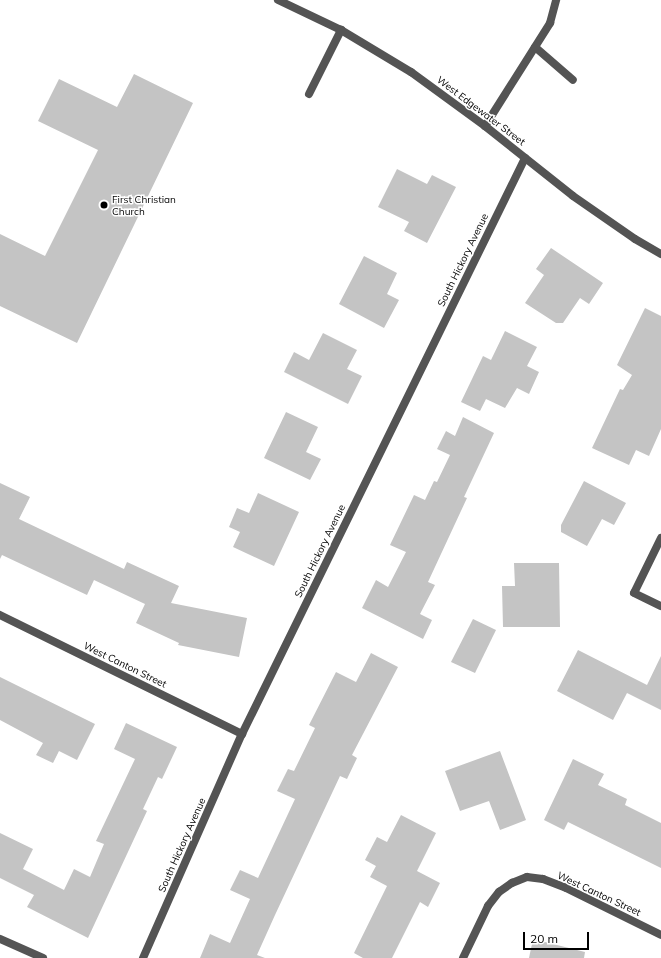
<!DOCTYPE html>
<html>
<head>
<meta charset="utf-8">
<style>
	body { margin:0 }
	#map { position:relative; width:661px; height:958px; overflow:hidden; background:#fff; font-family:Mulish,sans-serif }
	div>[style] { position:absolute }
	.building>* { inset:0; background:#c4c4c4 }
	.service>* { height:8px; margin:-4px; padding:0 4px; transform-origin:4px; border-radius:4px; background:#545454 }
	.minor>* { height:8px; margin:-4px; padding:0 4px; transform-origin:4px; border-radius:4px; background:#545454 }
	.dots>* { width:11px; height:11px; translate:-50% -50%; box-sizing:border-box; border:2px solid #fff; border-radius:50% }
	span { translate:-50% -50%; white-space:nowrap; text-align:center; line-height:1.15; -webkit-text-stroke:3px #fff; paint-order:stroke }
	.street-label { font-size:10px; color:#000 }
	.poi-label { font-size:10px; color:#000 }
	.left { translate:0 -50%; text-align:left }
	.scale { position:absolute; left:523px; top:932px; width:66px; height:18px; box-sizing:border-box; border:2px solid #000; border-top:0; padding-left:5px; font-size:12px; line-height:14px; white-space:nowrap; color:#000; -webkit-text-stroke:3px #fff; paint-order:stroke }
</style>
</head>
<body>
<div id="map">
	<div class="building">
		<div style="clip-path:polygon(134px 74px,193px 103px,77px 343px,0 306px,0 234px,45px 256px,98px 150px,38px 121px,59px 79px,117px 107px)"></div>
		<div style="clip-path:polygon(397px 169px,427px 184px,432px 175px,456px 187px,427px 243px,404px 231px,409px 222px,378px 207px)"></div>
		<div style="clip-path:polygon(551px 248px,603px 283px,589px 304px,580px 298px,563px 323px,556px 323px,525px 303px,544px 275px,536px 269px)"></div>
		<div style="clip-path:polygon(364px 256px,397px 273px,387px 294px,399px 300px,384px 328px,339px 304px)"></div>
		<div style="clip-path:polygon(645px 308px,661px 316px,661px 429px,649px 456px,636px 450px,629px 465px,592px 448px,620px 389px,623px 390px,632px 375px,617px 365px)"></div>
		<div style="clip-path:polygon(505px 331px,537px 347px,527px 366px,539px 372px,529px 394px,517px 388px,505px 408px,486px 399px,480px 411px,461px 402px,483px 356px,491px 360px)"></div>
		<div style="clip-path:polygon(323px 333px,357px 350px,347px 369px,362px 376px,348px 404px,284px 372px,294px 352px,309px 360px)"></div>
		<div style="clip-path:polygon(286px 412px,318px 427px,306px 452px,321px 459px,310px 480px,264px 458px)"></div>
		<div style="clip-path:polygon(463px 417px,494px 433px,464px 497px,467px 498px,428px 582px,435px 585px,420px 614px,432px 620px,423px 639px,362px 608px,376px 580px,388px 587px,406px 552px,390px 545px,414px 495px,425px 500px,434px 481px,437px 482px,450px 455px,437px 449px,446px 431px,455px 436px)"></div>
		<div style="clip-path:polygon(584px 481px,626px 503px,614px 525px,602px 519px,587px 546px,561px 532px,561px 525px)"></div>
		<div style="clip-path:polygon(0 483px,30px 497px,19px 519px,124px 569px,127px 562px,179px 586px,171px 603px,247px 618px,239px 657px,178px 645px,179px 643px,136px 623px,145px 604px,94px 580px,87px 595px,2px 555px,0 559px)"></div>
		<div style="clip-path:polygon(258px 493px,299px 512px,274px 566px,233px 547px,240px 532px,229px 527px,237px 508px,249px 513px)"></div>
		<div style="clip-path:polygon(514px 563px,559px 563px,560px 627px,503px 627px,502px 586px,515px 586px)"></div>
		<div style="clip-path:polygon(473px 619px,496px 630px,475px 673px,451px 662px)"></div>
		<div style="clip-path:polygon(578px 650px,647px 685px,661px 656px,661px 710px,627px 693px,613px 720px,557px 691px)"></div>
		<div style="clip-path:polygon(371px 653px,398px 667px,352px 755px,357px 758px,347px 779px,340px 776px,275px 915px,257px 955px,265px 958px,200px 958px,210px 934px,230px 943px,250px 899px,230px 890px,240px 870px,258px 878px,295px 799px,277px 791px,288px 769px,294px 771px,315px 728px,309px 725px,336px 672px,356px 682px)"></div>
		<div style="clip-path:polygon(0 677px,95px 724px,77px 760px,59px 751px,53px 763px,36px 755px,43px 743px,0 720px)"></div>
		<div style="clip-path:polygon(126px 723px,177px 747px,162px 779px,158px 777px,143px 809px,147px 811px,88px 938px,27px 907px,34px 895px,0 878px,0 833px,33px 849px,23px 869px,64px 890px,74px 869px,90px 877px,104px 844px,96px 841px,135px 759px,114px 749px)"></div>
		<div style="clip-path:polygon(500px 751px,526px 820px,500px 830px,489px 801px,460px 811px,445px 771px)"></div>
		<div style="clip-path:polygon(573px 759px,604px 774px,598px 785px,627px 799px,625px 805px,661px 823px,661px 868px,568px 822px,564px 830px,544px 820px)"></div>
		<div style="clip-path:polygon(401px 815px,436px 833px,417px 871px,440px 883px,428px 907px,420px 902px,392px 958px,363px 958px,354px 953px,387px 886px,370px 877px,376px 866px,365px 860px,377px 837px,387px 842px)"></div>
		<div style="clip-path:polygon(533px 939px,585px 952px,584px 958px,529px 958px)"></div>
	</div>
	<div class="service">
		<div style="left:535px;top:47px;width:50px;rotate:41deg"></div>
		<div style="left:309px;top:94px;width:72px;rotate:-63.4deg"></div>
		<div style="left:485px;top:126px;width:122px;rotate:-57.7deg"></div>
		<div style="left:550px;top:23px;width:24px;rotate:-75deg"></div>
	</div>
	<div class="minor">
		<div style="left:278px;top:0;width:70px;rotate:25.5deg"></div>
		<div style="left:341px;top:30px;width:82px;rotate:31deg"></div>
		<div style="left:411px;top:72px;width:92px;rotate:36.1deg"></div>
		<div style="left:485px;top:126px;width:112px;rotate:38.5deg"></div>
		<div style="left:573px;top:196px;width:75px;rotate:34.7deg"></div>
		<div style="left:635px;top:239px;width:30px;rotate:30deg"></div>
		<div style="left:661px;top:538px;width:61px;rotate:116.1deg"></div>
		<div style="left:634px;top:593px;width:30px;rotate:26deg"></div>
		<div style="left:0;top:615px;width:270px;rotate:26.2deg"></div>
		<div style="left:0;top:939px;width:47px;rotate:23.8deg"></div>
		<div style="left:143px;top:958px;width:245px;rotate:-66.2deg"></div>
		<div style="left:242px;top:734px;width:642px;rotate:-63.83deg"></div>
		<div style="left:463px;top:958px;width:58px;rotate:-64.3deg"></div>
		<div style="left:488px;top:906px;width:18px;rotate:-52deg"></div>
		<div style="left:499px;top:892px;width:16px;rotate:-35deg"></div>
		<div style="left:512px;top:883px;width:16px;rotate:-22deg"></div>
		<div style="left:527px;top:877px;width:16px;rotate:7deg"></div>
		<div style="left:543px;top:879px;width:25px;rotate:21deg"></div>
		<div style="left:566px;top:888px;width:106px;rotate:26.3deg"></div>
	</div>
	<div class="dots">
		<div style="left:104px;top:205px;background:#000"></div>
	</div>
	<div class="street-label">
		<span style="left:481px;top:111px;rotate:37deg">West Edgewater Street</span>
		<span style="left:463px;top:260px;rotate:-64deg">South Hickory Avenue</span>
		<span style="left:320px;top:551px;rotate:-64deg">South Hickory Avenue</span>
		<span style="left:125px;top:665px;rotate:26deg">West Canton Street</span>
		<span style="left:182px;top:845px;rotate:-66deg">South Hickory Avenue</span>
		<span style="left:599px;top:894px;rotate:25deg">West Canton Street</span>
	</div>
	<div class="poi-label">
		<span class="left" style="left:112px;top:205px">First Christian<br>Church</span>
	</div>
	<div class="scale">20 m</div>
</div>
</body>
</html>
